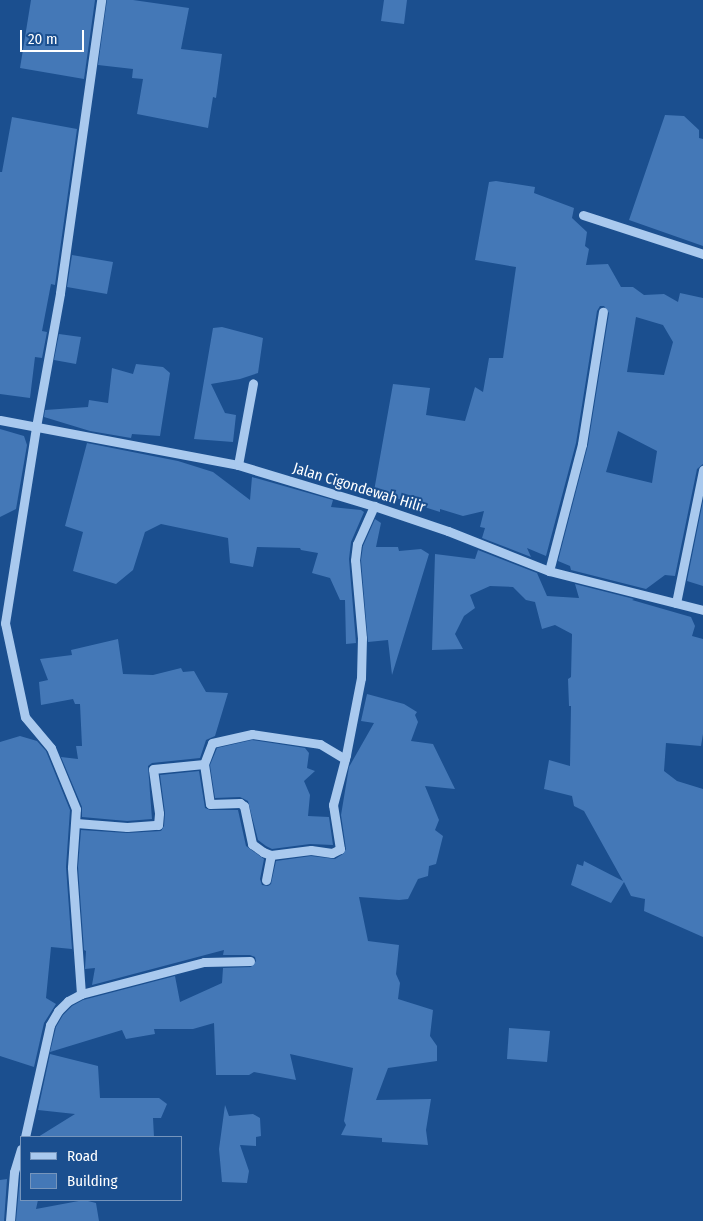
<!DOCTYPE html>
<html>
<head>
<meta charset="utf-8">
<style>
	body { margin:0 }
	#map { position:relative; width:703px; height:1221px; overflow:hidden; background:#1b4f8f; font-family:"Fira Sans Condensed",sans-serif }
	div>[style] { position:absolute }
	.building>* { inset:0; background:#4478b7 }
	.minor>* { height:9px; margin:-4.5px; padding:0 4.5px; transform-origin:4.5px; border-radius:4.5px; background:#a9c9ee }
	span { translate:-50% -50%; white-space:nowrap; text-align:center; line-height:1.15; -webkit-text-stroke:4px #1b4f8f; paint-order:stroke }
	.street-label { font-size:15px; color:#fff }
	.legend { position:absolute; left:20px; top:1136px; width:162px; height:65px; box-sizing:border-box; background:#1b4f8f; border:1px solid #7695bc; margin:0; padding:6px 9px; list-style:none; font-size:15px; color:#fff }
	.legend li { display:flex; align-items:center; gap:10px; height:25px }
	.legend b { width:25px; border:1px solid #7695bc }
	.scale { position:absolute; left:20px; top:30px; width:64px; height:22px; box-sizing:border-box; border:2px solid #fff; border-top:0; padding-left:6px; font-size:15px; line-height:18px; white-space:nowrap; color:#fff; -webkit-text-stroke:4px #1b4f8f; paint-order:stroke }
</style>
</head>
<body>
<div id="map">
	<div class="building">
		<div style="clip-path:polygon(31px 0,95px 0,84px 79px,20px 68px)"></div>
		<div style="clip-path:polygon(107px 0,133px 0,189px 8px,181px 49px,222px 54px,216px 98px,213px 97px,208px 128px,137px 114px,143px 79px,132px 78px,133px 69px,98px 65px)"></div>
		<div style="clip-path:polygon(384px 0,407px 0,404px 24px,381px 21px)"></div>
		<div style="clip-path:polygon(665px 115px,684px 116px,699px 130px,699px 138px,703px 139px,703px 246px,629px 220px)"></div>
		<div style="clip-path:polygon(12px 117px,77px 129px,55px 285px,51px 284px,42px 331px,47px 332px,42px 358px,35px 357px,30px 398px,0 394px,0 172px,2px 172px)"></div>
		<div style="clip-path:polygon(evenodd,496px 181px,535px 187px,534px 193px,574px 208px,572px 218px,587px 232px,585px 246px,589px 249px,586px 265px,608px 264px,621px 287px,633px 287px,644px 295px,664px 294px,678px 302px,680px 293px,703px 298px,703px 464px,697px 469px,675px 576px,665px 575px,646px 589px,571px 570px,570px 566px,558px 561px,588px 445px,609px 313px,604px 306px,600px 306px,597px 311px,576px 443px,546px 556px,527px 548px,531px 557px,482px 538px,485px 528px,480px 527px,484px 511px,463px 516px,440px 509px,440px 512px,374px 491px,393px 384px,430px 388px,426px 415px,465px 421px,475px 387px,483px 392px,489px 358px,503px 358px,516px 267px,475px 260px,489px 182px,496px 181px,636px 317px,663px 325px,673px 342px,664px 375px,627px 372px,636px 317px,496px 181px,618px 431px,657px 451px,652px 483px,606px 472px,618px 431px)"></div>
		<div style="clip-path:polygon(72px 255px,113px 262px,107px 294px,67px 287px)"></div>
		<div style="clip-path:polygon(222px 327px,263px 338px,258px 373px,240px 379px,211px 384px,225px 413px,236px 415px,233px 442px,194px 439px,213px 328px)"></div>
		<div style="clip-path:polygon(59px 334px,81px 337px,76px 364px,54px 360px)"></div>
		<div style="clip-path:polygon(136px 364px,163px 367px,170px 373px,160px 436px,132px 434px,131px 438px,90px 431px,44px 417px,45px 410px,88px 407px,89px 400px,108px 403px,112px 368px,133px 374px)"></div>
		<div style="clip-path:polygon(0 429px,24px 436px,27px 445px,16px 509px,0 517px)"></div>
		<div style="clip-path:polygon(87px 443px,178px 461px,213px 472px,250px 500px,252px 477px,333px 500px,331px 507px,361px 510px,364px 512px,351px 542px,349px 559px,356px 643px,346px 644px,345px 600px,340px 600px,330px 578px,312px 573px,318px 553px,301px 550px,300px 548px,257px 547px,253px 567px,230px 563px,228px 538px,161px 524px,145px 532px,133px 570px,116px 584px,73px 571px,83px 532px,65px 526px)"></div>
		<div style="clip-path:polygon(703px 501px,703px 586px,687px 581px)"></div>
		<div style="clip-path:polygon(375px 519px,381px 523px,376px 547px,398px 547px,399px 551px,421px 549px,429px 554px,392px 675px,388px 640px,368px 642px,361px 560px,363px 546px)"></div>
		<div style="clip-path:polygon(478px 550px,537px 573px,547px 596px,579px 598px,575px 584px,634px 599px,632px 600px,691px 617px,695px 626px,692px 636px,703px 639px,703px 734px,701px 746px,666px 743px,664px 771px,677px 781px,703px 789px,703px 937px,644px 911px,645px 899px,631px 896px,624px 882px,611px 903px,571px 885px,577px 864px,583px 866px,584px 861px,623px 881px,584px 811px,574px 806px,572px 796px,544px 789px,549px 760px,570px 766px,571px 706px,569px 706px,568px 679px,571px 677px,572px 634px,555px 625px,542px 629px,535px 602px,526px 600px,513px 587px,490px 586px,470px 595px,475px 608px,464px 616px,455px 634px,463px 649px,432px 650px,435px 554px,475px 559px)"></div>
		<div style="clip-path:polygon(118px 639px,123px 674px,153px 675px,181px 668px,183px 672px,194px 671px,206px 692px,228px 693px,215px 736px,206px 740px,200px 758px,152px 763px,148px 766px,152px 819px,127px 821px,82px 817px,82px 807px,61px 757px,78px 759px,76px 746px,82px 746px,80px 704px,75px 704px,73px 699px,41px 705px,39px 682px,48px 680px,40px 659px,72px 655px,71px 650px)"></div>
		<div style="clip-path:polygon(367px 694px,404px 704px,417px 712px,415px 715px,418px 722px,411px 741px,433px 744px,455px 789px,425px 786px,439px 820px,435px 830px,443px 836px,436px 864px,429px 866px,428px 876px,418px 879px,408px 899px,399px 900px,359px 897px,368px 941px,399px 945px,396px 974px,400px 983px,398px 999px,433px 1010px,430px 1036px,437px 1046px,437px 1061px,388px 1068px,376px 1100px,431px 1099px,426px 1130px,428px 1145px,382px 1142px,382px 1138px,341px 1135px,346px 1125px,344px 1121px,353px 1068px,290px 1054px,296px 1080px,254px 1072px,249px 1075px,216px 1075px,214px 1023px,193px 1029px,154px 1029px,155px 1034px,126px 1039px,122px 1030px,50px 1052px,56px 1027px,63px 1015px,72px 1006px,83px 1000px,175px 976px,180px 1002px,222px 983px,223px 968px,251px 967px,256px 961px,255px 957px,250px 955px,223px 955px,224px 950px,92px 985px,95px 968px,85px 969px,86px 951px,84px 950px,78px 867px,81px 830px,127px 833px,161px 831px,164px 826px,165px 813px,160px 775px,199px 771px,205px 808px,210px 810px,238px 810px,246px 846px,264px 859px,260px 879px,262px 885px,268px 886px,271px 884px,276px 861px,311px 856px,335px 859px,343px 854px,346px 849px,341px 815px,349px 767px,374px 723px,361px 721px)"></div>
		<div style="clip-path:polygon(20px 736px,37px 741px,46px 751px,70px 810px,66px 867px,72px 949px,51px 947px,46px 998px,56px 1004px,44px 1023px,34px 1067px,0 1056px,0 742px)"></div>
		<div style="clip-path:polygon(252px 740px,305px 748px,309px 753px,307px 768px,315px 771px,304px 781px,310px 795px,308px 816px,329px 817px,333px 845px,310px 844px,272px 849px,266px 846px,258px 840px,248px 801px,240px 797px,215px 798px,210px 765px,217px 748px)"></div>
		<div style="clip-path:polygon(509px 1028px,550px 1031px,547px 1062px,507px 1059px)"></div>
		<div style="clip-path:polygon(50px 1054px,98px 1066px,100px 1098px,159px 1098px,167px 1104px,161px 1118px,153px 1118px,154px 1137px,38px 1137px,75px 1114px,38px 1110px)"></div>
		<div style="clip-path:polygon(225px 1105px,229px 1116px,253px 1114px,260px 1118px,261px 1136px,256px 1137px,256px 1146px,240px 1145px,249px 1171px,247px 1183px,222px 1182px,219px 1149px)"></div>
		<div style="clip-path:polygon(20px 1178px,21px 1200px,38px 1200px,36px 1209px,84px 1200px,96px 1203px,99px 1221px,16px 1221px)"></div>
		<div style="clip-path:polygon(7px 1179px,4px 1221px,0 1221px,0 1180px)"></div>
	</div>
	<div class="minor">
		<div style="left:583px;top:215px;width:126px;rotate:18deg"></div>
		<div style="left:0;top:420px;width:242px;rotate:10.7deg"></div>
		<div style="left:238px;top:465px;width:142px;rotate:16.8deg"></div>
		<div style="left:374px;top:506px;width:78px;rotate:18.7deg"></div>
		<div style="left:448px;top:531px;width:109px;rotate:21.6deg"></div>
		<div style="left:549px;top:571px;width:159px;rotate:14.2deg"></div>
		<div style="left:238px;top:465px;width:83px;rotate:-79.6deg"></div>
		<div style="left:549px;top:571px;width:131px;rotate:-75.4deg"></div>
		<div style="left:582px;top:444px;width:134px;rotate:-81deg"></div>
		<div style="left:676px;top:603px;width:136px;rotate:-78.5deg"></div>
		<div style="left:204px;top:764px;width:22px;rotate:-69deg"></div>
		<div style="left:212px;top:743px;width:41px;rotate:-12.7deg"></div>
		<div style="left:252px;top:734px;width:69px;rotate:8.4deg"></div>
		<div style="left:320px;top:744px;width:29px;rotate:31deg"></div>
		<div style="left:76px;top:823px;width:51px;rotate:4.5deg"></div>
		<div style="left:127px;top:827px;width:31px;rotate:-4deg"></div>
		<div style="left:158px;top:825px;width:12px;rotate:-85deg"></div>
		<div style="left:159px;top:813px;width:44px;rotate:-97.8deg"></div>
		<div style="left:153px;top:769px;width:51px;rotate:-5.6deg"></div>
		<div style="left:204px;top:764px;width:40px;rotate:81.5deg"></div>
		<div style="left:210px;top:804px;width:30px;rotate:-2deg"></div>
		<div style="left:240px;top:803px;width:5px;rotate:37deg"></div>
		<div style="left:244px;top:806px;width:39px;rotate:78deg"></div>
		<div style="left:252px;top:844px;width:14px;rotate:36deg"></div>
		<div style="left:263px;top:852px;width:9px;rotate:21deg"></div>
		<div style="left:271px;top:855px;width:40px;rotate:-7.1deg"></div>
		<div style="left:311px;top:850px;width:21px;rotate:8deg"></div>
		<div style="left:332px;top:853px;width:9px;rotate:-27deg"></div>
		<div style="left:340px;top:849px;width:45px;rotate:-99deg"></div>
		<div style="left:333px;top:805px;width:52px;rotate:-75.4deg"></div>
		<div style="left:346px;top:755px;width:78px;rotate:-79deg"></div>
		<div style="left:361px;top:678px;width:40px;rotate:-88.6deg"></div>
		<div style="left:362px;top:638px;width:78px;rotate:-95.1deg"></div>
		<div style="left:355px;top:560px;width:16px;rotate:-83deg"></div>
		<div style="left:357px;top:544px;width:42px;rotate:-65.9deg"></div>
		<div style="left:266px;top:880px;width:25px;rotate:-79deg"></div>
		<div style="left:81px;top:994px;width:127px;rotate:-94.1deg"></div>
		<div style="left:72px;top:867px;width:58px;rotate:-86.1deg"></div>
		<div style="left:76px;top:809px;width:66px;rotate:-112.3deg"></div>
		<div style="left:51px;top:748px;width:40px;rotate:-130deg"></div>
		<div style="left:25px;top:717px;width:96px;rotate:-102deg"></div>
		<div style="left:5px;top:623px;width:198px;rotate:-81deg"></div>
		<div style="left:36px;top:427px;width:136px;rotate:-79.8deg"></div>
		<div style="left:60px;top:293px;width:296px;rotate:-82deg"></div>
		<div style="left:25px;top:1137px;width:115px;rotate:-77.4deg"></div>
		<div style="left:50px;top:1025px;width:16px;rotate:-60deg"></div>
		<div style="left:58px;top:1011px;width:14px;rotate:-45deg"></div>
		<div style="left:68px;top:1001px;width:15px;rotate:-28deg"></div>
		<div style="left:81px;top:994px;width:127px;rotate:-14.6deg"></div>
		<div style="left:204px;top:962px;width:46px;rotate:-1.2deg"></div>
		<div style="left:10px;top:1221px;width:49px;rotate:-85.3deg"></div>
		<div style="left:14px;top:1172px;width:24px;rotate:-73deg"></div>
	</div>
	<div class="street-label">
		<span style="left:359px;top:488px;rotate:17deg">Jalan Cigondewah Hilir</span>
	</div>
	<ul class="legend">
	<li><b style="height:6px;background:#a9c9ee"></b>Road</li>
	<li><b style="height:14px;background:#4478b7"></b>Building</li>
	</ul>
	<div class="scale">20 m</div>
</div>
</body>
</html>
